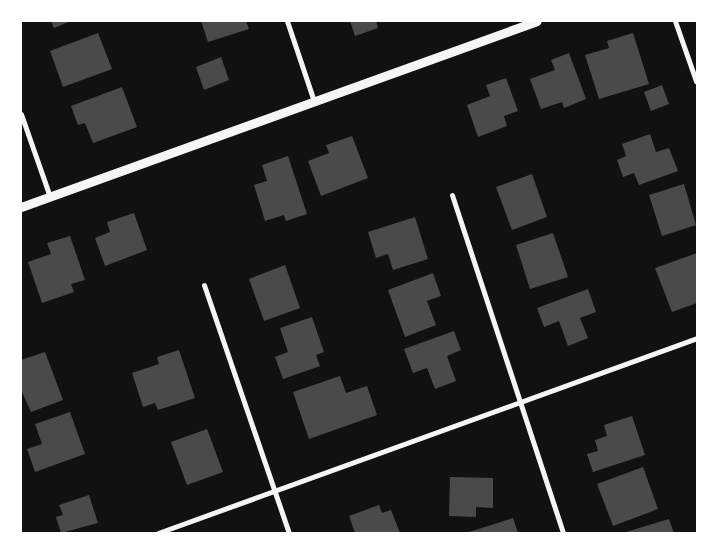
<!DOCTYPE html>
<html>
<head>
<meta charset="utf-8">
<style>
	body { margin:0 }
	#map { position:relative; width:718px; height:554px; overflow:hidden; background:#111; font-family:"PT Sans Narrow",sans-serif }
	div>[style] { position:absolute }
	.building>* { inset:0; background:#4a4a4a }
	.minor>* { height:5px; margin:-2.5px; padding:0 2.5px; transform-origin:2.5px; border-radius:2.5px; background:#f5f5f5 }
	.tertiary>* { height:9px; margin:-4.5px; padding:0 4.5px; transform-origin:4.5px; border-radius:4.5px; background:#f5f5f5 }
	span { translate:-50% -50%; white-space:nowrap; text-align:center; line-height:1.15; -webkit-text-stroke:5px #fff; paint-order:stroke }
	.frame { position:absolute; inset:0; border:22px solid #fff; pointer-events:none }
</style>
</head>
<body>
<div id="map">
	<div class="building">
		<div style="clip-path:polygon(51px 21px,71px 21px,54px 28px)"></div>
		<div style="clip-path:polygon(201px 21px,246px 21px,249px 29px,208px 42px)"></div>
		<div style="clip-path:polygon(350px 21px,376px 21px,378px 28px,355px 36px)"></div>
		<div style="clip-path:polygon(98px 33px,112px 69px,63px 87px,50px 51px)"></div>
		<div style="clip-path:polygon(633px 33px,649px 84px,599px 99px,585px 55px,609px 48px,607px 41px)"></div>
		<div style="clip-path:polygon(569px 53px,586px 99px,564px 108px,562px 102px,541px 109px,530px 79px,555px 70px,551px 60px)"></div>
		<div style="clip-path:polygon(221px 57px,229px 80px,204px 90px,196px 67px)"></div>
		<div style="clip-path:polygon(506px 78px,518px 111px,504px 116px,507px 126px,478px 137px,467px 105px,490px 96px,486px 85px)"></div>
		<div style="clip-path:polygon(662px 85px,669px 104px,651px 111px,644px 92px)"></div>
		<div style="clip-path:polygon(122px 87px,137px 127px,93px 143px,85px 123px,78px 125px,71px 106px)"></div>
		<div style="clip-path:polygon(650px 134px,656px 152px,669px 148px,678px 171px,639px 185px,634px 173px,623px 177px,617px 160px,626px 156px,622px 144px)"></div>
		<div style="clip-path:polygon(352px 136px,368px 178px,321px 196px,308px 161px,329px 153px,326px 145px)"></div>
		<div style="clip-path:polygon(288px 156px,307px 214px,286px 221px,284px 215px,265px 221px,254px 185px,267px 181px,262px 165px)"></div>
		<div style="clip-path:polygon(532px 174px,547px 217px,512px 230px,496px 187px)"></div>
		<div style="clip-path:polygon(684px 184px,696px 225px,662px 236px,649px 195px)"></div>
		<div style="clip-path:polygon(134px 213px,147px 250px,105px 266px,95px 238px,110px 232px,107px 222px)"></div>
		<div style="clip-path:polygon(415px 217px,428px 259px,393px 270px,388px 254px,376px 258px,368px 232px)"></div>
		<div style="clip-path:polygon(553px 233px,568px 277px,530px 289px,516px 245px)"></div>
		<div style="clip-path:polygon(70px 236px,85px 280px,71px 284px,74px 292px,42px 303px,28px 262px,51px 254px,47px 243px)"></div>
		<div style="clip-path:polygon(697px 253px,697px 303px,672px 312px,655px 268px)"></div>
		<div style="clip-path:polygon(285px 265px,300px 308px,264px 321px,249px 279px)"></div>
		<div style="clip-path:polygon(433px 273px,441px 296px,427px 301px,436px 325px,405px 337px,388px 290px)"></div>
		<div style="clip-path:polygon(588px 289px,596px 312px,580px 318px,588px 338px,568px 346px,559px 321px,544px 327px,537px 308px)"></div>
		<div style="clip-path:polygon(312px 317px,324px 352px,316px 355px,320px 366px,283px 379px,275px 357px,288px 352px,280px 328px)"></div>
		<div style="clip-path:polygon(454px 331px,461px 350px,447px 356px,456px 381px,435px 389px,427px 368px,413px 373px,404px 349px)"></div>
		<div style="clip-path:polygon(179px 350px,195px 398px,158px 410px,155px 403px,143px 407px,132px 373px,159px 364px,157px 357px)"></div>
		<div style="clip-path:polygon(45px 352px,63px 400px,31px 412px,21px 390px,21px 360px)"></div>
		<div style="clip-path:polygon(340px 376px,346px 393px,367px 386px,377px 415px,309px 439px,293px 392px)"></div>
		<div style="clip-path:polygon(70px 412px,85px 454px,35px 472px,27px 449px,42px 444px,35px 424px)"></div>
		<div style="clip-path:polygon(632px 416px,645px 455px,593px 472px,587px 454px,598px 451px,595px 440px,607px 436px,604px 425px)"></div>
		<div style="clip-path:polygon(207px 429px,223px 472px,187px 485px,171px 442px)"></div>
		<div style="clip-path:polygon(643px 467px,658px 509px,613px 526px,597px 484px)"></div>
		<div style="clip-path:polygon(450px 477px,493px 478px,493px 508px,476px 507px,476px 517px,449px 516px)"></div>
		<div style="clip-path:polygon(89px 495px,98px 523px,61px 533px,56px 517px,63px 515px,59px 505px)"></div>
		<div style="clip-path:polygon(379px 505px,382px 513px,391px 510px,400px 533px,355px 533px,349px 516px)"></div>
		<div style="clip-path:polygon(513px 518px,518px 533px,469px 533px,469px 532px)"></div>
		<div style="clip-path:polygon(669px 519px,674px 533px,626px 533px,626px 532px)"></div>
	</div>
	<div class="minor">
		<div style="left:287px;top:21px;width:84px;rotate:71.4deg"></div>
		<div style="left:675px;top:21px;width:64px;rotate:70.7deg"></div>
		<div style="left:21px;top:114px;width:88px;rotate:70.7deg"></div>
		<div style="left:452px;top:195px;width:356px;rotate:71.8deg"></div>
		<div style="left:204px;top:285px;width:262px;rotate:71.1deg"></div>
		<div style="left:158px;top:533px;width:573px;rotate:-19.89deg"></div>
	</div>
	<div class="tertiary">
		<div style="left:21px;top:207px;width:548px;rotate:-19.82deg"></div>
	</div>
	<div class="frame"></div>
</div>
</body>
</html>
